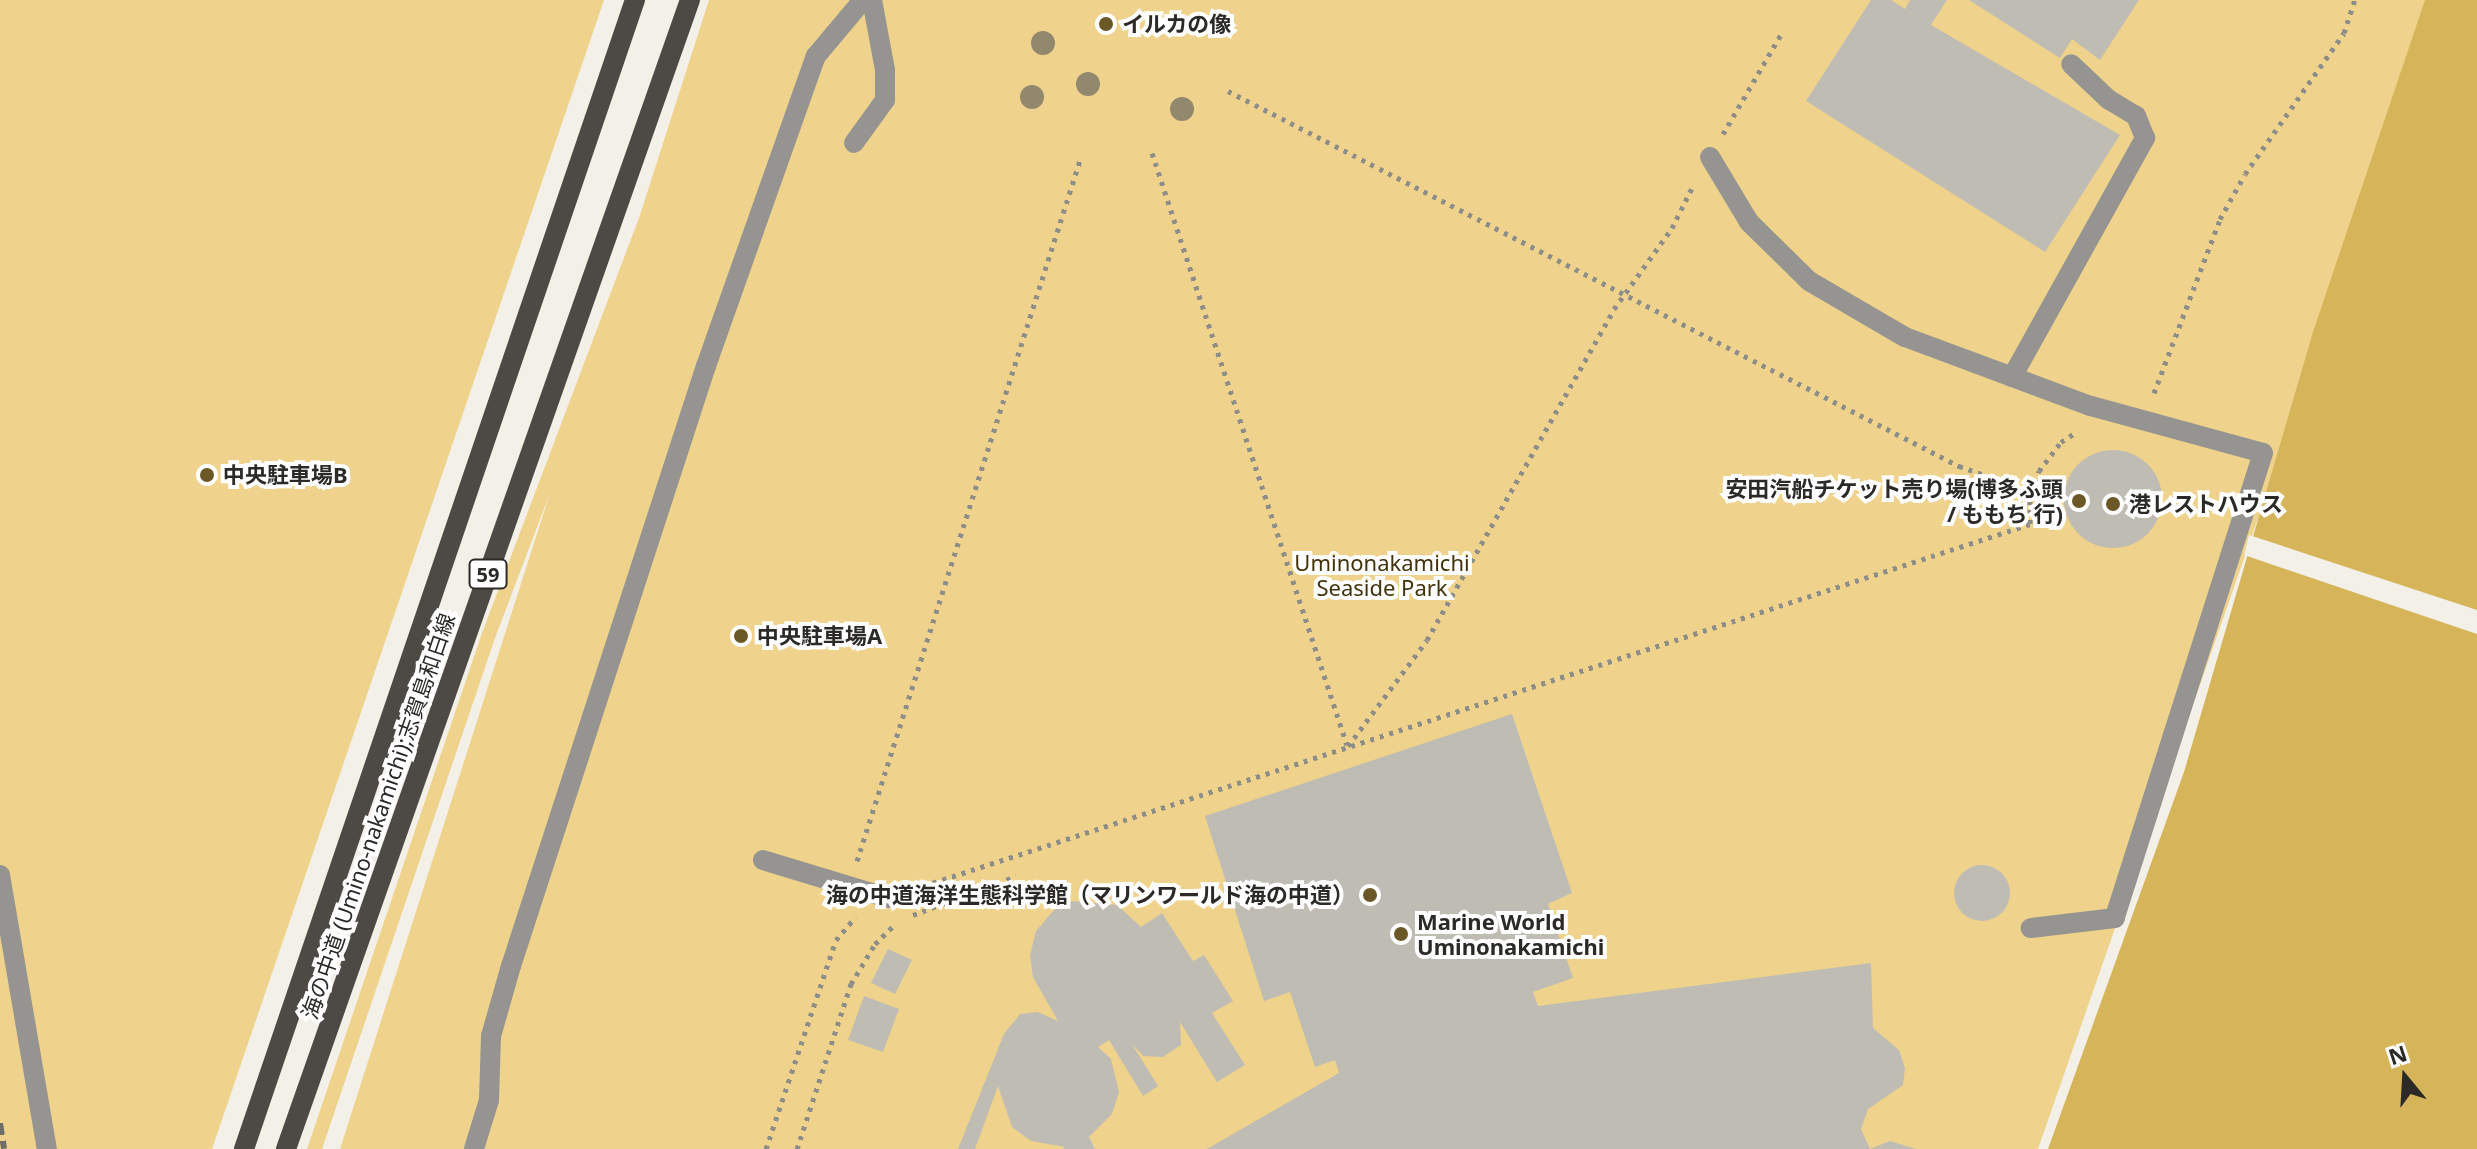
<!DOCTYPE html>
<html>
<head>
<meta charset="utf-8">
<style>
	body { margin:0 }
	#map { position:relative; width:2477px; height:1149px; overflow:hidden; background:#f3f0e8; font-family:"Noto Sans","Noto Sans JP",sans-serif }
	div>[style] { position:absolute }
	.green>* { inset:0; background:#efd38c }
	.water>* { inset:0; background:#d6b45a }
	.pier>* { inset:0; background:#f3f0e8 }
	.building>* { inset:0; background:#bfbcb4 }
	.round { border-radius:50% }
	.path>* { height:5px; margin-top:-2.5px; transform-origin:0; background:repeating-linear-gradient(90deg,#8f8d87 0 4px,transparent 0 10px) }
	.minor>* { height:20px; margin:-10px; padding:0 10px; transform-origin:10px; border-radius:10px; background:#959491 }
	.major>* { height:20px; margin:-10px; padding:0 10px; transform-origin:10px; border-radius:10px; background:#4d4a45 }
	.rail>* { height:6px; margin-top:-3px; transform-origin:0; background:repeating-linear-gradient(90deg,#706e69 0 12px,transparent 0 18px) }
	.trees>* { width:24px; height:24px; margin:-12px; border-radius:50%; background:#91886e }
	.dots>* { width:22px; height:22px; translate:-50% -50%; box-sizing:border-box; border:4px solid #fff; border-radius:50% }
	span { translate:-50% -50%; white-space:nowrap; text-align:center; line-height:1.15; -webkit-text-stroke:8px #fff; paint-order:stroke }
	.shield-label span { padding:2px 6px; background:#fff; border:2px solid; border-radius:6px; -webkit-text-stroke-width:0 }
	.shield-label { font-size:20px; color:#2b2a27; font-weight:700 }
	.poi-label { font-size:22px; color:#2b2a27; font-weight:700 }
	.left { translate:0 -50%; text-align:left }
	.right { translate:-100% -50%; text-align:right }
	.park-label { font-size:22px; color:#41330b }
	.street-label { font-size:22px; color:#2b2a27 }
	.north { position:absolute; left:2365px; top:1037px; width:80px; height:80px; -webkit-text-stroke:6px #fff; paint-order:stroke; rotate:342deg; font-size:22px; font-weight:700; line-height:32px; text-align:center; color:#2b2a27 }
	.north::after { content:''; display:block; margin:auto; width:28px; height:36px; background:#2b2a27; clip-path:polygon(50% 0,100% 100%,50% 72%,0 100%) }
</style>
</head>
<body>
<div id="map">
	<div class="green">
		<div style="clip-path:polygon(0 0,604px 0,212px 1149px,0 1149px)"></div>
		<div style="clip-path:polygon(709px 0,2439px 0,2038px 1149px,340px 1149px,550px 493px,495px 638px,322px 1149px,307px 1149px,482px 633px,639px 218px)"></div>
	</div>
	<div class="water">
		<div style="clip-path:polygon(2425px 0,2477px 0,2477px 1149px,2048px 1149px,2184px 772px,2313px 332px)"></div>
	</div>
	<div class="pier">
		<div style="clip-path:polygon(2249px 535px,2477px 610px,2477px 634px,2244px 555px)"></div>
	</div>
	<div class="building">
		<div style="clip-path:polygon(1871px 0,1891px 0,1905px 9px,1910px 0,1947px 0,1931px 25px,2120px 135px,2045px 252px,1806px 101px)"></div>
		<div style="clip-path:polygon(1969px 0,2139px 0,2100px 60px,2072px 39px,2060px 58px)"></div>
		<div class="round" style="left:2064px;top:450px;width:98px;height:98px"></div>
		<div style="clip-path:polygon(1512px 714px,1572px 893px,1548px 904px,1573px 978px,1533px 992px,1538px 1006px,1871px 963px,1873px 1028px,1899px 1050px,1905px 1068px,1903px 1085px,1868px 1109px,1861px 1129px,1870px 1149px,1890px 1141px,1916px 1149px,1207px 1149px,1339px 1073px,1335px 1060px,1315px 1067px,1290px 992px,1264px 1001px,1205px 816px)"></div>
		<div class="round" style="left:1954px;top:865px;width:56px;height:56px"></div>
		<div style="clip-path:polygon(1072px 901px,1117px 905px,1141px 927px,1162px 913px,1193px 961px,1204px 955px,1233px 1001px,1212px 1013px,1245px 1065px,1217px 1082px,1180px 1022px,1181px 1045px,1163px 1057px,1143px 1056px,1132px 1044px,1158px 1086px,1143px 1096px,1109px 1040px,1098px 1047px,1111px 1059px,1119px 1092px,1112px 1114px,1089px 1137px,1095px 1149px,1062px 1149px,1065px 1147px,1031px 1141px,1012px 1127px,998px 1086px,975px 1149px,958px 1149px,1004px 1034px,1020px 1014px,1038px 1012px,1058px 1021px,1033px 977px,1030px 955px,1036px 931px,1054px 910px)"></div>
		<div style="clip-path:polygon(888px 949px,912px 960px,895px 994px,871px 983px)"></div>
		<div style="clip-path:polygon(864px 996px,899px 1009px,883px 1052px,848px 1040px)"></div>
	</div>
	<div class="path">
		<div style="left:1228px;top:91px;width:822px;rotate:27.16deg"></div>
		<div style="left:1959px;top:466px;width:75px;rotate:19.4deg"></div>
		<div style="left:1723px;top:134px;width:119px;rotate:-59.8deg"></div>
		<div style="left:1152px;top:153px;width:623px;rotate:71.77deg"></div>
		<div style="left:2154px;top:393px;width:186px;rotate:-69.2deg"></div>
		<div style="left:2220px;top:219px;width:51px;rotate:-60.9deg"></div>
		<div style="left:2245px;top:174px;width:172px;rotate:-54.9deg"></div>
		<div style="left:2344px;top:33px;width:35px;rotate:-72deg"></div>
		<div style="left:1348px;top:746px;width:132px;rotate:-53.3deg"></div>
		<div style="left:1427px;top:640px;width:380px;rotate:-60.5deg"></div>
		<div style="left:1614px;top:309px;width:100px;rotate:-54.4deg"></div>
		<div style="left:1672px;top:228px;width:49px;rotate:-63.4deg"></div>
		<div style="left:857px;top:861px;width:736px;rotate:-72.35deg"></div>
		<div style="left:914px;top:889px;width:1174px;rotate:-18.11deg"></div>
		<div style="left:2030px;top:524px;width:33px;rotate:-90deg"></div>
		<div style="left:2030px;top:491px;width:22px;rotate:-66deg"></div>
		<div style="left:2039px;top:471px;width:36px;rotate:-53deg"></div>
		<div style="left:2061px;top:442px;width:20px;rotate:-33deg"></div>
		<div style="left:913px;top:915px;width:110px;rotate:-20.7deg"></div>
		<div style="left:766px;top:1149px;width:220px;rotate:-71.5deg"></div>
		<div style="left:836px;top:940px;width:30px;rotate:-50deg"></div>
		<div style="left:797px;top:1149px;width:174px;rotate:-71.9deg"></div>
		<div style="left:851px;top:984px;width:47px;rotate:-59deg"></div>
		<div style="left:875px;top:944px;width:27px;rotate:-45deg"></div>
	</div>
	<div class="minor">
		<div style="left:854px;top:143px;width:53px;rotate:-54.2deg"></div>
		<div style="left:885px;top:100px;width:30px;rotate:-90deg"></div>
		<div style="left:885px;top:70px;width:71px;rotate:-100.5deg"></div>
		<div style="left:1710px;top:157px;width:76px;rotate:59deg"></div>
		<div style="left:1749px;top:222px;width:84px;rotate:44.5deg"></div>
		<div style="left:1809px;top:281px;width:111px;rotate:30.3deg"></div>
		<div style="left:1905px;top:337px;width:198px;rotate:20.4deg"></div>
		<div style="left:2091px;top:406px;width:178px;rotate:15.3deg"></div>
		<div style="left:2263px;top:453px;width:488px;rotate:107.7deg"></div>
		<div style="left:2115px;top:918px;width:85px;rotate:173.2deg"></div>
		<div style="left:2012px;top:377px;width:274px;rotate:-60.9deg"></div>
		<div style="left:2145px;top:138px;width:24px;rotate:-112deg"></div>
		<div style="left:2136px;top:116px;width:31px;rotate:-149deg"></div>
		<div style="left:2109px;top:100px;width:52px;rotate:-136.5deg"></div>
		<div style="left:763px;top:860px;width:131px;rotate:16.9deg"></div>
		<div style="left:0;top:875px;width:278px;rotate:80.3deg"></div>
		<div style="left:474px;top:1149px;width:51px;rotate:-73deg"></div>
		<div style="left:489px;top:1100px;width:64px;rotate:-88.2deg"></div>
		<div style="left:491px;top:1036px;width:73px;rotate:-74.1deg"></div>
		<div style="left:511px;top:966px;width:631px;rotate:-72deg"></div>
		<div style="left:706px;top:366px;width:329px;rotate:-70.5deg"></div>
		<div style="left:816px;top:56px;width:73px;rotate:-50deg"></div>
	</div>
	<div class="major">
		<div style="left:244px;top:1149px;width:1214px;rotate:-71.21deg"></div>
		<div style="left:286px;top:1149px;width:1218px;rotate:-70.63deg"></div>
	</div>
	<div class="rail">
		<div style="left:0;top:1123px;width:26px;rotate:81deg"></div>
	</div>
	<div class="trees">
		<div style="left:1043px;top:43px"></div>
		<div style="left:1088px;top:84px"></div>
		<div style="left:1032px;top:97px"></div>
		<div style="left:1182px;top:109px"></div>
	</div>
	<div class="dots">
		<div style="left:1106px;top:24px;background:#6b5826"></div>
		<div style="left:207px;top:475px;background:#6b5826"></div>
		<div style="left:2079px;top:501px;background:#6b5826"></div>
		<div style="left:2113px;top:504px;background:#6b5826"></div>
		<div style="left:741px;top:636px;background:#6b5826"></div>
		<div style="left:1370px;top:895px;background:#6b5826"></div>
		<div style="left:1401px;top:934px;background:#6b5826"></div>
	</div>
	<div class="shield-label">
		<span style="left:488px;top:574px">59</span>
	</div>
	<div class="poi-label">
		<span class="left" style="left:1122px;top:24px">イルカの像</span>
		<span class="left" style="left:223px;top:475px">中央駐車場B</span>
		<span class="right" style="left:2063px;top:501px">安田汽船チケット売り場(博多ふ頭<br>/ ももち 行)</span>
		<span class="left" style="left:2129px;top:504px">港レストハウス</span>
		<span class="left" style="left:757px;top:636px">中央駐車場A</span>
		<span class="right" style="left:1354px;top:895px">海の中道海洋生態科学館（マリンワールド海の中道）</span>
		<span class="left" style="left:1417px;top:934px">Marine World<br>Uminonakamichi</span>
	</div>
	<div class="park-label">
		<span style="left:1382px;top:575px">Uminonakamichi<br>Seaside Park</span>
	</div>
	<div class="street-label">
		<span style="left:378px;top:816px;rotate:-71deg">海の中道 (Umino-nakamichi);志賀島和白線</span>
	</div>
	<div class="north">N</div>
</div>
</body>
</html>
